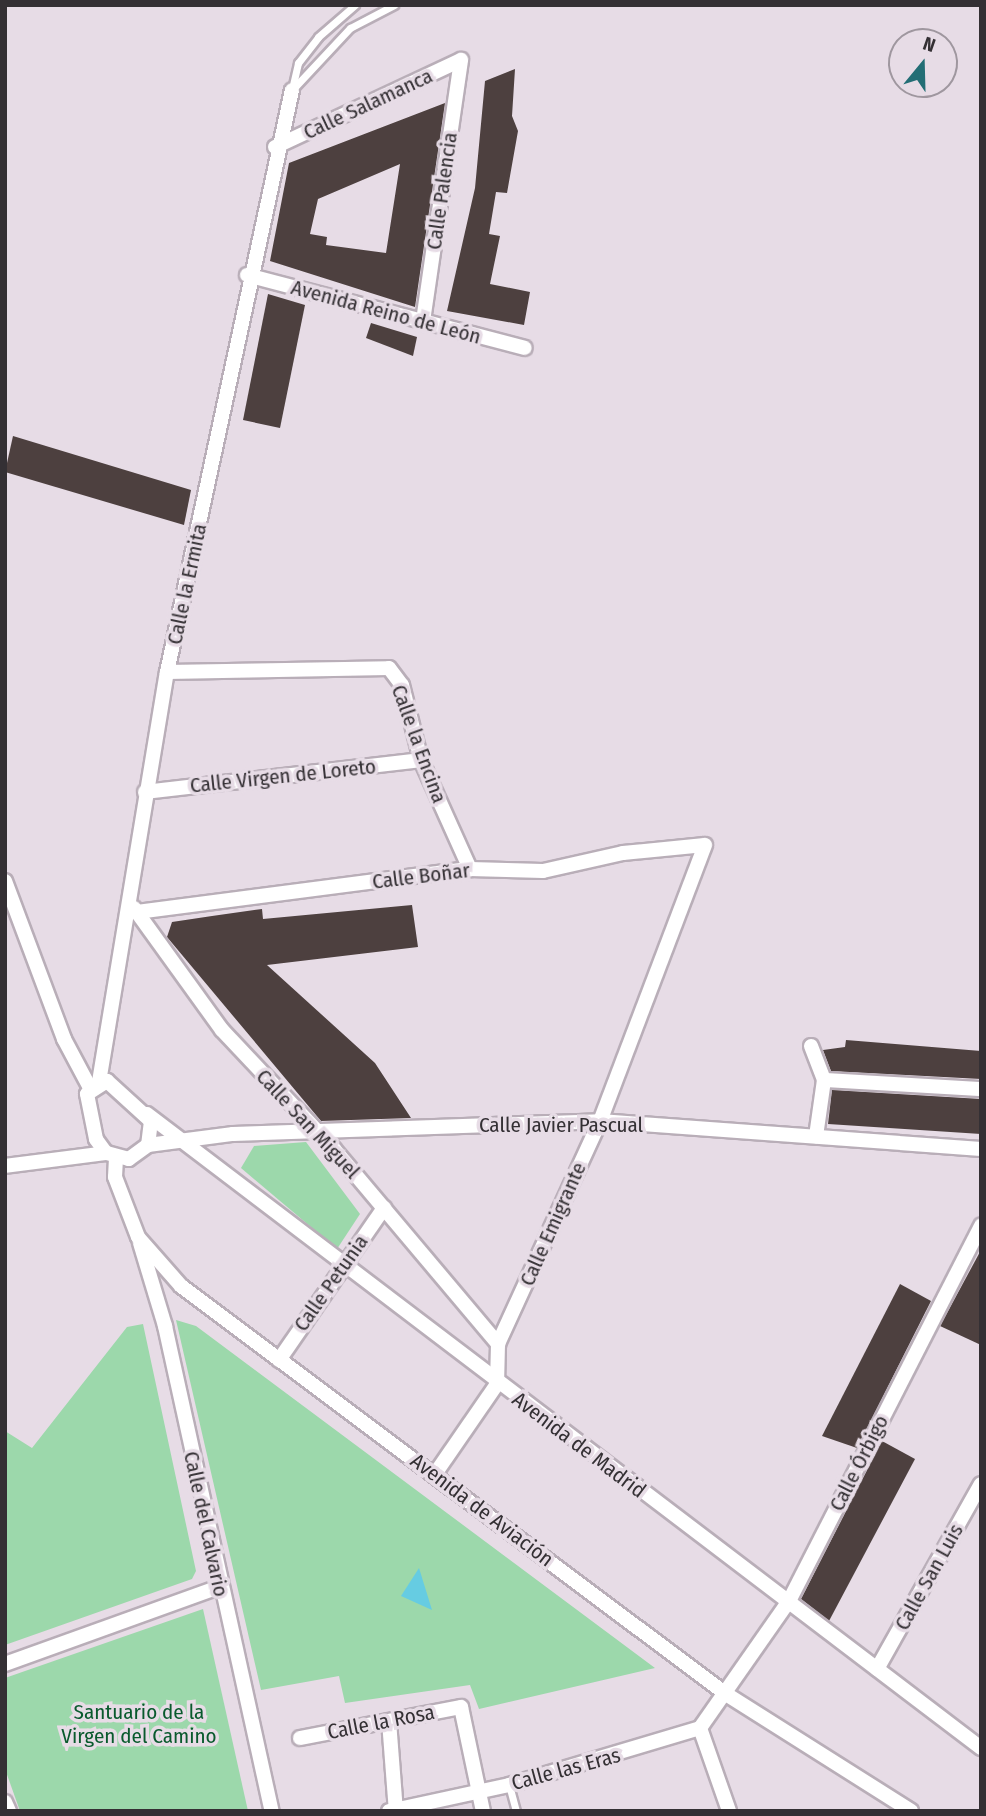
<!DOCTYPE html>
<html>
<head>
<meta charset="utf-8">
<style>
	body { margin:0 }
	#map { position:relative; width:986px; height:1816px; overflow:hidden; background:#e7dce6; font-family:"Fira Sans Condensed",sans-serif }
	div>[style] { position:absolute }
	.green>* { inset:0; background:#9cd8ab }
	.water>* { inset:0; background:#66cce2 }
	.building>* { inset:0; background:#4d403f }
	.roads { filter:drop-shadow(2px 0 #b9aeb8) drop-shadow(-2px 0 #b9aeb8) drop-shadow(0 2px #b9aeb8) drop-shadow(0 -2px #b9aeb8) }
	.lane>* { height:7px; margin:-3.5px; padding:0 3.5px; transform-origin:3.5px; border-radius:3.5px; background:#fff }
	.street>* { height:14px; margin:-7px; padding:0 7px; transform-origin:7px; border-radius:7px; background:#fff }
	span { translate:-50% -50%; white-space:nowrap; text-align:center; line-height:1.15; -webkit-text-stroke:7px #e7dce6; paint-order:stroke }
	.street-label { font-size:21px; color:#343034 }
	.park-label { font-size:21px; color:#095a2d }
	.frame { position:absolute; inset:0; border:7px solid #343034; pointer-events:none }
	.north { position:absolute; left:888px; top:28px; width:70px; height:70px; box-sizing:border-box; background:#e7dce6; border:2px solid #9f979f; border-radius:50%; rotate:19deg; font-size:19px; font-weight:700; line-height:28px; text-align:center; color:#343034 }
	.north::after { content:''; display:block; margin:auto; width:24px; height:32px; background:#236e75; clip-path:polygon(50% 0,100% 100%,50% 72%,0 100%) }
</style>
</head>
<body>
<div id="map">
	<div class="green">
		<div style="clip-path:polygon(306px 1142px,360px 1214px,337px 1249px,241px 1168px,254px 1146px)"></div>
		<div style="clip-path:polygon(176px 1320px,196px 1326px,655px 1668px,479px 1709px,470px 1685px,345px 1703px,339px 1676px,261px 1690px)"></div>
		<div style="clip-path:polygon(143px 1324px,196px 1571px,192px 1579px,5px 1645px,5px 1431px,32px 1448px,127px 1327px)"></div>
		<div style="clip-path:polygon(203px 1609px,248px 1811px,20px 1811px,5px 1769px,5px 1678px)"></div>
	</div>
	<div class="water">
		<div style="clip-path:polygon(419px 1568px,432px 1610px,401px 1596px)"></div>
	</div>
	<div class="building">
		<div style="clip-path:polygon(515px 69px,512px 116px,518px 131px,507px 193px,496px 192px,489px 234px,500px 236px,490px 284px,530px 292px,524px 325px,447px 311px,475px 188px,485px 81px)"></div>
		<div style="clip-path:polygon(evenodd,445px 103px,415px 307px,270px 261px,289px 163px,445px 103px,400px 164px,386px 253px,326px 245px,327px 237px,310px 234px,318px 199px,400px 164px)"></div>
		<div style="clip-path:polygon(268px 294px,305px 305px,280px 428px,243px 420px)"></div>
		<div style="clip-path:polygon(371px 323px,417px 337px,413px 356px,366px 338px)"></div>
		<div style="clip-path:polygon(13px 436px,191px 490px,184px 525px,5px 472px)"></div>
		<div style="clip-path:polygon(412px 905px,418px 947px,267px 965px,375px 1063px,411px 1118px,321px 1121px,167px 937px,172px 922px,212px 916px,262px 909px,263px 919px)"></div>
		<div style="clip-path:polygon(846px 1040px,981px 1051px,981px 1079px,831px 1071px,823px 1050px,845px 1047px)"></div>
		<div style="clip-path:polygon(832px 1090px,981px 1099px,981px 1134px,828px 1124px)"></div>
		<div style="clip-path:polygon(981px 1250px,981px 1345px,940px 1326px)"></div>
		<div style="clip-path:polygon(900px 1284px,931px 1301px,857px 1448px,822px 1436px)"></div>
		<div style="clip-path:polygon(882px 1441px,915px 1459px,829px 1621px,801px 1599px)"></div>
	</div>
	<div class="roads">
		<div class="lane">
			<div style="left:292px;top:89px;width:27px;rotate:-77deg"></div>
			<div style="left:298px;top:63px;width:33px;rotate:-52deg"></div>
			<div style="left:318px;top:37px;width:49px;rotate:-40.9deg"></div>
			<div style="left:292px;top:90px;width:85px;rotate:-46.9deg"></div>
			<div style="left:350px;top:28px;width:50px;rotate:-27.6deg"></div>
			<div style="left:509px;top:1785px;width:27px;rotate:75deg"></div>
		</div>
		<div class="street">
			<div style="left:275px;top:147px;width:205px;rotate:-25.1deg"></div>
			<div style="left:247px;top:275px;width:287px;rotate:14.7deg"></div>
			<div style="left:423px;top:321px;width:264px;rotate:-81.7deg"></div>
			<div style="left:167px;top:672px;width:222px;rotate:-1deg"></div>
			<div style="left:389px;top:668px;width:21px;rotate:53deg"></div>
			<div style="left:402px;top:685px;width:77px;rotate:75.8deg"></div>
			<div style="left:421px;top:760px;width:120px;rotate:65.8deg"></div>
			<div style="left:145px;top:792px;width:278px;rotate:-6.6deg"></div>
			<div style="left:5px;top:881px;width:169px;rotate:69.5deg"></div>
			<div style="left:64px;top:1039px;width:55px;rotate:62deg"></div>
			<div style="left:134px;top:908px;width:150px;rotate:54.2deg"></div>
			<div style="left:222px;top:1030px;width:163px;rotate:46.7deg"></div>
			<div style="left:334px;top:1149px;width:255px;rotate:49.9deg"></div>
			<div style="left:137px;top:912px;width:336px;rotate:-7.4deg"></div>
			<div style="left:470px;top:869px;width:73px;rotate:1.6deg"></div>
			<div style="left:543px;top:871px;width:82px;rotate:-12.7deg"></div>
			<div style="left:623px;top:853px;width:82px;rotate:-5.6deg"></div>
			<div style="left:705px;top:845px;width:295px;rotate:110.8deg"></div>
			<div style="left:600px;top:1121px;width:245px;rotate:114.6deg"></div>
			<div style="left:498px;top:1344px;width:40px;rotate:91.4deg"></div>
			<div style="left:497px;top:1384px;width:109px;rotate:124.6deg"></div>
			<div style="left:811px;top:1046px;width:36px;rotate:69deg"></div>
			<div style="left:824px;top:1080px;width:57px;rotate:98.1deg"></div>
			<div style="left:824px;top:1080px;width:157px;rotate:3.3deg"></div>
			<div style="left:107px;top:1081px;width:59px;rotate:42.3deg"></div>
			<div style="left:151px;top:1121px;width:24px;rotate:97deg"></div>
			<div style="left:148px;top:1145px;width:24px;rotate:144deg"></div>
			<div style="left:129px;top:1159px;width:24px;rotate:-165deg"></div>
			<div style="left:106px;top:1153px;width:17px;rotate:-126deg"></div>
			<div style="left:96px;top:1139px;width:46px;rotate:-101.3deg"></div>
			<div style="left:87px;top:1094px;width:24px;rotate:-33deg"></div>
			<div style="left:99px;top:1082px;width:416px;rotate:-80.6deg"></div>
			<div style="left:167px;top:672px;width:595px;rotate:-77.88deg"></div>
			<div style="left:147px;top:1114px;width:1048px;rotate:37.24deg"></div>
			<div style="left:148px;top:1145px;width:86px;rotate:-7.4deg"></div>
			<div style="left:233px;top:1134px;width:367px;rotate:-2deg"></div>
			<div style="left:600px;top:1121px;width:382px;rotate:4.2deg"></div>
			<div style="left:116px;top:1158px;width:19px;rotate:93deg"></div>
			<div style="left:115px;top:1177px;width:64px;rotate:69deg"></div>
			<div style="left:138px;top:1237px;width:65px;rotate:48.7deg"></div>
			<div style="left:181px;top:1286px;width:681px;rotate:36.82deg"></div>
			<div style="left:726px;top:1694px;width:219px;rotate:32.3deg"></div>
			<div style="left:5px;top:1166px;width:102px;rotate:-7.3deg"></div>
			<div style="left:140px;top:1243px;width:87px;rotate:73.2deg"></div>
			<div style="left:165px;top:1326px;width:497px;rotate:77.6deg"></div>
			<div style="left:279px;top:1360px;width:185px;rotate:-55.4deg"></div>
			<div style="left:5px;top:1664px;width:227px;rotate:-19.8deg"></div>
			<div style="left:877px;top:1669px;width:212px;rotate:-60.7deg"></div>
			<div style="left:389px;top:1721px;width:90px;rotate:85.6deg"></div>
			<div style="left:700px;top:1728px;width:88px;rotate:70.7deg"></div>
			<div style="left:300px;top:1738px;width:164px;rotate:-10.9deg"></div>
			<div style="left:461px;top:1707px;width:106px;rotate:78.1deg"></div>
			<div style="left:5px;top:1802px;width:10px;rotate:66deg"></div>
			<div style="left:389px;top:1811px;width:123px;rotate:-12.2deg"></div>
			<div style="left:509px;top:1785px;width:199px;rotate:-16.6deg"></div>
			<div style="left:700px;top:1728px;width:155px;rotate:-55deg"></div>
			<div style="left:789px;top:1601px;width:422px;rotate:-62.9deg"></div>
		</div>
	</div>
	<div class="street-label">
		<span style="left:368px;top:104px;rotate:-25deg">Calle Salamanca</span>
		<span style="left:442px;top:191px;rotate:-82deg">Calle Palencia</span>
		<span style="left:386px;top:312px;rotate:15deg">Avenida Reino de León</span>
		<span style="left:187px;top:584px;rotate:-78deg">Calle la Ermita</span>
		<span style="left:419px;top:744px;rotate:70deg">Calle la Encina</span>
		<span style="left:283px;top:776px;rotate:-6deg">Calle Virgen de Loreto</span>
		<span style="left:421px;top:876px;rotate:-7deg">Calle Boñar</span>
		<span style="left:308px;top:1124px;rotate:47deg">Calle San Miguel</span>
		<span style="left:561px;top:1125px">Calle Javier Pascual</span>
		<span style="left:553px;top:1224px;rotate:-66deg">Calle Emigrante</span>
		<span style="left:331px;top:1283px;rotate:-55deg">Calle Petunia</span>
		<span style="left:579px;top:1445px;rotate:37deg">Avenida de Madrid</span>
		<span style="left:859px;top:1463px;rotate:-63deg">Calle Órbigo</span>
		<span style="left:482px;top:1510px;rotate:37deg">Avenida de Aviación</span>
		<span style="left:206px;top:1524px;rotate:78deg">Calle del Calvario</span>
		<span style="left:929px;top:1577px;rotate:-61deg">Calle San Luis</span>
		<span style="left:381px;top:1722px;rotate:-11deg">Calle la Rosa</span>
		<span style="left:566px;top:1769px;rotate:-15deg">Calle las Eras</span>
	</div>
	<div class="park-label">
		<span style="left:139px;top:1724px">Santuario de la<br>Virgen del Camino</span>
	</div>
	<div class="frame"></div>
	<div class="north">N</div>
</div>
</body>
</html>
